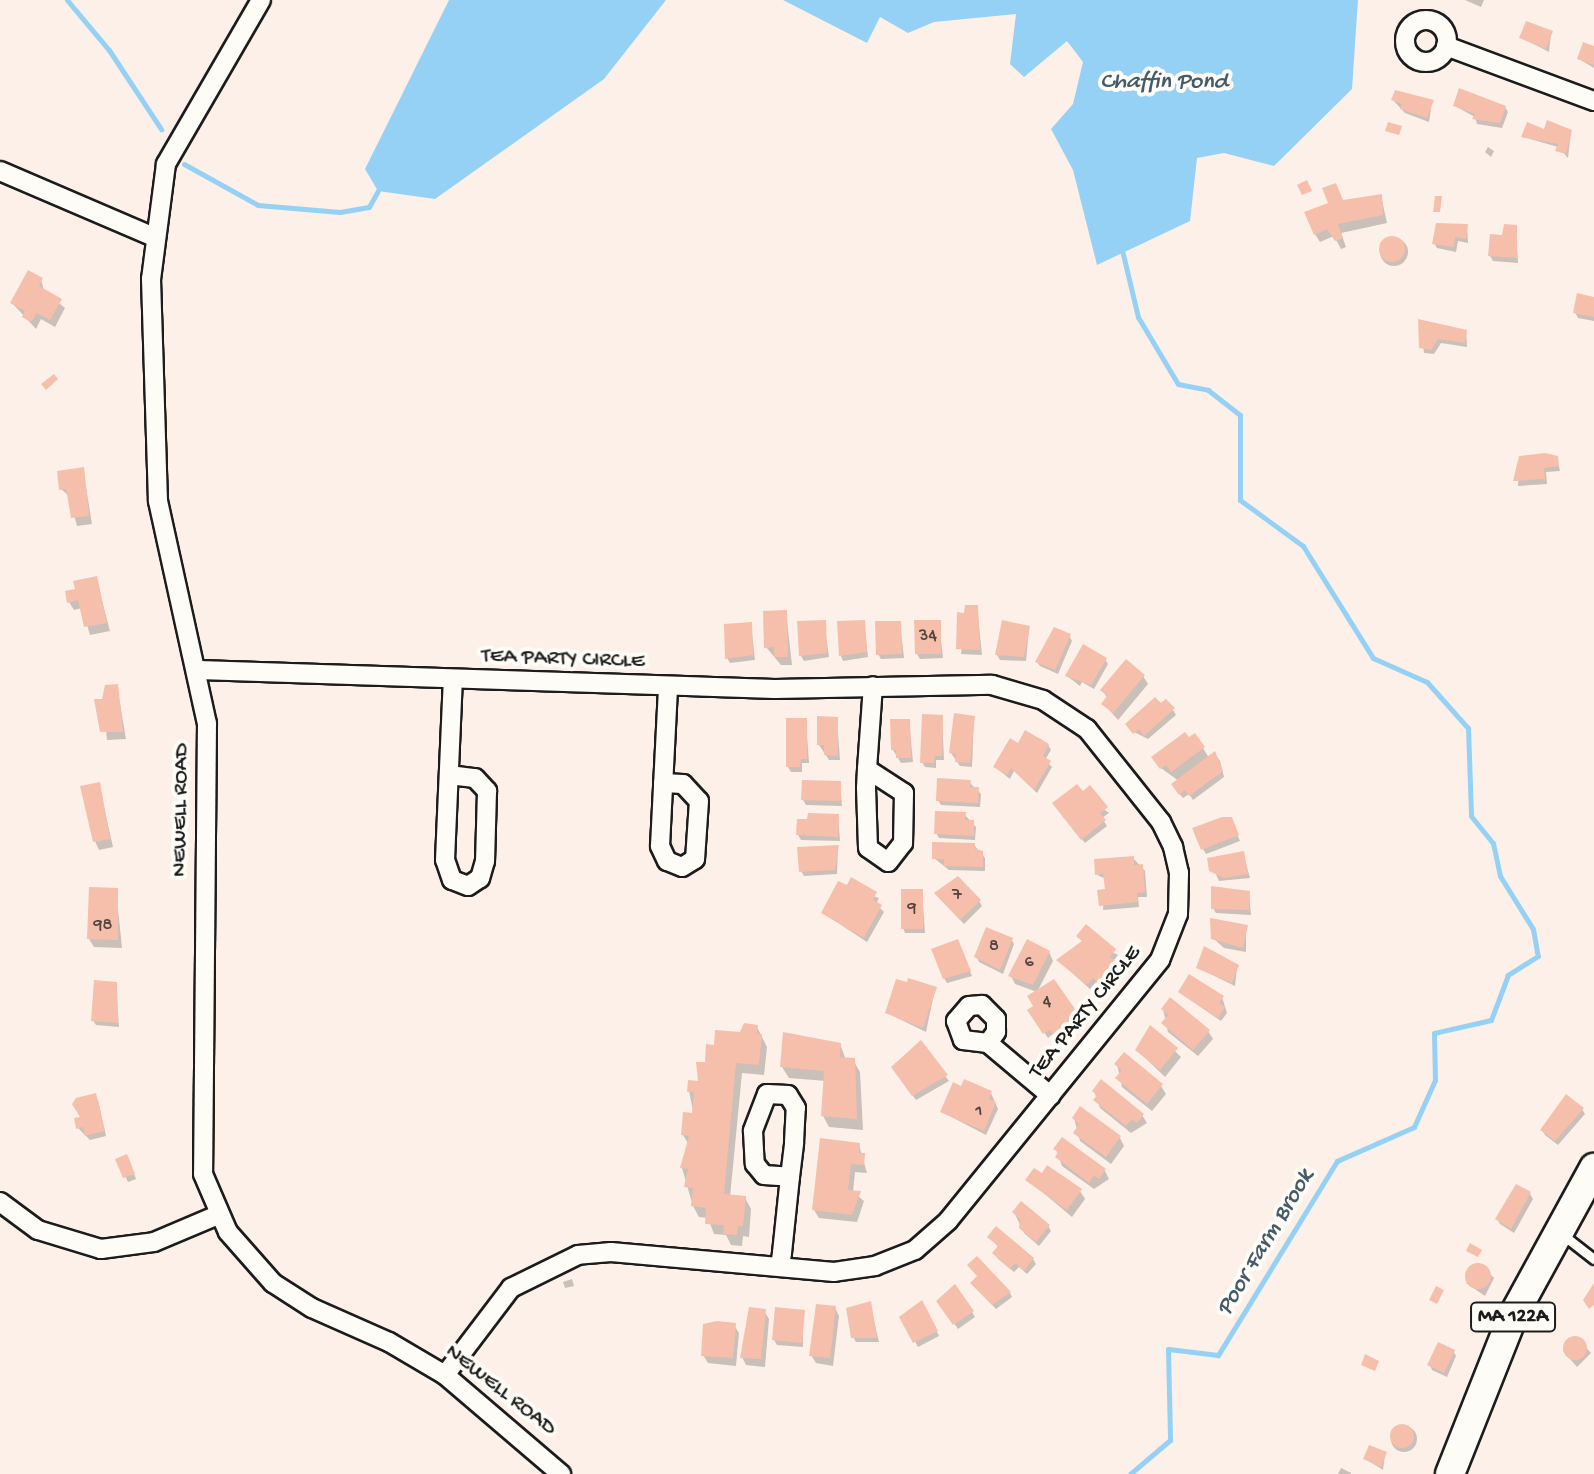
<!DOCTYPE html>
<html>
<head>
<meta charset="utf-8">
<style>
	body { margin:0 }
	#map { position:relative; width:1594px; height:1474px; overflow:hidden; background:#fcf0e8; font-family:"Gochi Hand",sans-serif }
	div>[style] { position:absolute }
	.water>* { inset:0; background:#95d1f5 }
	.shadow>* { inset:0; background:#0003 }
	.round { border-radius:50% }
	.stream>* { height:5px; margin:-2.5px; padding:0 2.5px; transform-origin:2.5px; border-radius:2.5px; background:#95d1f5 }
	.building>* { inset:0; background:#f6bfab }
	.roads { filter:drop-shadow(2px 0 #1c1c1c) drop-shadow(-2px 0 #1c1c1c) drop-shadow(0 2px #1c1c1c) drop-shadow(0 -2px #1c1c1c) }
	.lane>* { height:9px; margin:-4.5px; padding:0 4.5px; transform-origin:4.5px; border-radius:4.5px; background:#fdfcf7 }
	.street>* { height:18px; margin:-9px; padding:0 9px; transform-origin:9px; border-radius:9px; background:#fdfcf7 }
	.street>.ring { margin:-9px; padding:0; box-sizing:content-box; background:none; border:18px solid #fdfcf7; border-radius:50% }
	.primary>* { height:28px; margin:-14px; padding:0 14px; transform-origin:14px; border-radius:14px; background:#fdfcf7 }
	span { translate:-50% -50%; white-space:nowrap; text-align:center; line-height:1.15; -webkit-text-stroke:8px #fdfcf7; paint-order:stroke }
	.number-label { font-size:18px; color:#524540 }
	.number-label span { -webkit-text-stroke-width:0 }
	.shield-label span { padding:2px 6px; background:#fdfcf7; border:2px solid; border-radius:6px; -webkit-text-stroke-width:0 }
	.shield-label { font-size:20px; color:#1c1c1c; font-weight:700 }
	.street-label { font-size:22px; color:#1c1c1c }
	.water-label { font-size:24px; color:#465b68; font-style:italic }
</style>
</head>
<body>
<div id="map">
	<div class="water">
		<div style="clip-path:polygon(449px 0,666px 0,604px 79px,435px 199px,378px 191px,365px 169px)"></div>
		<div style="clip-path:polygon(783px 0,1358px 0,1352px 89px,1274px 166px,1224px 153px,1197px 158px,1190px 221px,1097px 265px,1073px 170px,1051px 129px,1073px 104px,1083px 62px,1067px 41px,1024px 77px,1010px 64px,1016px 14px,934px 22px,908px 33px,880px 17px,867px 43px)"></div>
	</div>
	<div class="shadow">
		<div style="clip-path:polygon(1465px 0,1484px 0,1481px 7px)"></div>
		<div style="clip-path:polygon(1551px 33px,1549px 52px,1522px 38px)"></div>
		<div style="clip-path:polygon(1594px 48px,1594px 68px,1579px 59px)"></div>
		<div style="clip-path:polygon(1393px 100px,1432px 102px,1429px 122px,1405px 113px)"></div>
		<div style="clip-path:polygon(1455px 106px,1505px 107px,1508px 112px,1502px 128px,1477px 124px,1475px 117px)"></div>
		<div style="clip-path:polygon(1571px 131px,1568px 158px,1558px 147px,1523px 137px)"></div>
		<div style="clip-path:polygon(1488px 147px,1494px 151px,1491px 157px,1485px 152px)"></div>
		<div style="clip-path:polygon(1381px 196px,1387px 223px,1341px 233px,1346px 247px,1341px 249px,1334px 236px,1320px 242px,1315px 234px,1330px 204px)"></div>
		<div style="clip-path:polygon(1467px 226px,1468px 243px,1458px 241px,1456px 252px,1437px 248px,1434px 243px)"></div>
		<div style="clip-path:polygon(1516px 227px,1518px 263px,1493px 261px,1490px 256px)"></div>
		<div class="round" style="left:1380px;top:238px;width:28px;height:28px"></div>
		<div style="clip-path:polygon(41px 279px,44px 291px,65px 308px,55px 327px,41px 319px,36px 329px,12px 303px)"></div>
		<div style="clip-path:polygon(1594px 302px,1594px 321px,1578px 318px,1575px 312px)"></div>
		<div style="clip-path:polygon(1420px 321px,1466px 331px,1467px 347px,1441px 343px,1434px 354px,1424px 353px)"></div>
		<div style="clip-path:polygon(1520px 458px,1557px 458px,1560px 471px,1546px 472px,1547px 484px,1518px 486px)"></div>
		<div style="clip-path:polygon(83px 469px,92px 524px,77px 526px,69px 496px,61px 489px)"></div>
		<div style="clip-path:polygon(96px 578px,110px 631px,90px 635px,82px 608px,74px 610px,69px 602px)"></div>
		<div style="clip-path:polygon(977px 607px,982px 655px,961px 654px,966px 615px)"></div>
		<div style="clip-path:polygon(786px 612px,792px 665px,781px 665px,766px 647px)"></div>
		<div style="clip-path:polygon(824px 622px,829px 657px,804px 661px,801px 656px)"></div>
		<div style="clip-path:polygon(864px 622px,868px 657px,843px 661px,841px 656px)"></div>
		<div style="clip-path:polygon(939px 622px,943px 658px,920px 659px,917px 654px)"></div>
		<div style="clip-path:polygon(900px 623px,904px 658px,881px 659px,878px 654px)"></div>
		<div style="clip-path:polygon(751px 624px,755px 660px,730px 663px,727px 658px)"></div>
		<div style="clip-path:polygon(1029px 628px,1026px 661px,1000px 660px,997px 655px)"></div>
		<div style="clip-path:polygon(1069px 636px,1072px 641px,1058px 674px,1040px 666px,1037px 662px)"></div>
		<div style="clip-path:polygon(1105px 659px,1108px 664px,1094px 689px,1082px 682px,1080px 686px,1067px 676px)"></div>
		<div style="clip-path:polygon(1143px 676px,1148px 684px,1118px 720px,1104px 704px,1108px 699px,1103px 691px)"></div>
		<div style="clip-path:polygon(117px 686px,126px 739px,107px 740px,103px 701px)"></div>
		<div style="clip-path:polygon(1173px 710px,1176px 715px,1148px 739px,1130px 730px)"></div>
		<div style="clip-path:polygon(942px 717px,944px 760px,936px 760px,936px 768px,925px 767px,922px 762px)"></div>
		<div style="clip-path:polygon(974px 717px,972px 767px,960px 766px,951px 753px)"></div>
		<div style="clip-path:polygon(837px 719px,840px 760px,829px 760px,819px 745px)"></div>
		<div style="clip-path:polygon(806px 720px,809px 763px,802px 763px,802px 772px,791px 772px,788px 767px)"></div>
		<div style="clip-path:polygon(909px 721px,913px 762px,901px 763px,893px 750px)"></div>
		<div style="clip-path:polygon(1019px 745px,1048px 745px,1051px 750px,1045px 760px,1052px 767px,1037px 793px,1014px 771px,1010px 779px,995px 767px)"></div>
		<div style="clip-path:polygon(1203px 748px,1209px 758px,1215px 754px,1220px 761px,1224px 777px,1193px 800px,1189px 794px,1183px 798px,1176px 790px,1179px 781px,1158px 766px)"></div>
		<div style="clip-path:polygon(969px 782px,981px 794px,980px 807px,941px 805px,938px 800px)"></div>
		<div style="clip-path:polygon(840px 783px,842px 806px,806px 805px,803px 800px)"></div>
		<div style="clip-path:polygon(99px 785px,113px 847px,99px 850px,95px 841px)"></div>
		<div style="clip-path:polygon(1082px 794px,1109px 813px,1102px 818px,1107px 826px,1085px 843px,1058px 809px)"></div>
		<div style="clip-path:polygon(964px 814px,976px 827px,975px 840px,939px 838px,936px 833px)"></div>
		<div style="clip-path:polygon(838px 816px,840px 841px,801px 840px,798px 835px)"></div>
		<div style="clip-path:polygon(1233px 825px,1240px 841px,1206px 854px,1203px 849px)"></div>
		<div style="clip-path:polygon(974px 845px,985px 858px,985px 871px,949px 870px,934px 858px)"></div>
		<div style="clip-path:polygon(838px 847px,837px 874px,804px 876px,801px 871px)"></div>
		<div style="clip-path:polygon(1243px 853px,1250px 878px,1219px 881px,1209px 859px)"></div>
		<div style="clip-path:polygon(1133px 858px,1145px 871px,1147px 897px,1138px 897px,1139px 907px,1103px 910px,1106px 879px,1097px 875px)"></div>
		<div style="clip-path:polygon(848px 888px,879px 898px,876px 904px,884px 912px,867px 942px,823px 913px)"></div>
		<div style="clip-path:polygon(116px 890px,122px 948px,94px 947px,89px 939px)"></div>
		<div style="clip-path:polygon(922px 891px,925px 933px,905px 933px,903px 928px)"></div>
		<div style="clip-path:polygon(1249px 893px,1251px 915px,1216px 913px,1213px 908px)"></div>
		<div style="clip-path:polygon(936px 894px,979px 901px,982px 906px,964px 924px)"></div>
		<div style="clip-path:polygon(1212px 921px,1246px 927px,1246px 952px,1224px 948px,1213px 938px)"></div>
		<div style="clip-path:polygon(1078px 936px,1118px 955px,1113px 961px,1118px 968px,1103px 987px,1096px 982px,1090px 989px,1059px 961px,1083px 943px)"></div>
		<div style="clip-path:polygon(1011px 939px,1014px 944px,1003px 974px,979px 962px,977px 957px)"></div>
		<div style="clip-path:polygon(960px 946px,972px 976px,947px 983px,944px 978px)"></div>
		<div style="clip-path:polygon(1049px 952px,1053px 961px,1037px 992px,1053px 981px,1083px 1025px,1059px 1041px,1054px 1033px,1048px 1038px,1030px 1011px,1036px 1007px,1037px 992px,1015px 984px,1011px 976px)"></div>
		<div style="clip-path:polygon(1237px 967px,1235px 986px,1198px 968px)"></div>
		<div style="clip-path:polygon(116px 984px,119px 1027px,96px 1025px,93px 1020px)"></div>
		<div style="clip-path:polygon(935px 989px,926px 1032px,887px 1013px)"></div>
		<div style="clip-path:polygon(1180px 993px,1222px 997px,1227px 1013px,1221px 1021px)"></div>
		<div style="clip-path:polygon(1163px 1009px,1208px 1031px,1213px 1039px,1198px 1056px,1168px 1032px)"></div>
		<div style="clip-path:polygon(757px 1027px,767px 1047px,764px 1075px,742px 1073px,730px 1197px,745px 1198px,751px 1209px,749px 1237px,743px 1236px,742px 1246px,731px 1245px,726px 1235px,714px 1234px,708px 1218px,699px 1217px,693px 1206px,682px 1168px,689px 1145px,683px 1135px,694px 1115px,689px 1091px,700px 1083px,716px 1047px)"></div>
		<div style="clip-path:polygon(1151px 1028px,1181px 1057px,1165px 1077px,1137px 1050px)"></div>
		<div style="clip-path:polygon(921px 1043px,949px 1081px,916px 1100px,896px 1072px)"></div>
		<div style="clip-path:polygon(840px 1044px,846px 1060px,853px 1060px,860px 1072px,863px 1130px,829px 1127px,823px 1116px,826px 1081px,789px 1078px,782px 1067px)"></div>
		<div style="clip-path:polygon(1117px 1064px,1161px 1086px,1166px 1094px,1152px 1111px,1122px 1087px)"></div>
		<div style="clip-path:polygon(1094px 1091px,1142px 1115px,1147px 1123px,1131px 1133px,1100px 1108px)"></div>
		<div style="clip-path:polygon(991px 1093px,998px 1109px,986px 1135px,942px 1112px)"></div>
		<div style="clip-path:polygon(98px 1100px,106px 1136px,90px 1140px,78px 1128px)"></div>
		<div style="clip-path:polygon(1582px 1109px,1585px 1114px,1558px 1145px,1545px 1135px,1542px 1130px)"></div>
		<div style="clip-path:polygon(1074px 1118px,1120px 1138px,1124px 1146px,1111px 1164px,1080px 1141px)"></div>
		<div style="clip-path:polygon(859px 1145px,867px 1173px,855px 1172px,853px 1192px,864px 1201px,857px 1222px,819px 1218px,814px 1210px)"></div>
		<div style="clip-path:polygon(1056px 1149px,1105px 1171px,1109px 1179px,1094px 1189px,1062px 1166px)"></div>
		<div style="clip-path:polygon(118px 1160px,129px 1161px,136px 1179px,128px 1182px)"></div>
		<div style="clip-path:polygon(1028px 1180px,1080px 1191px,1085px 1199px,1072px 1217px)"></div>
		<div style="clip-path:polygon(1530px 1194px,1533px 1199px,1514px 1233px,1500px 1224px,1497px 1219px)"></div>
		<div style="clip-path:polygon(1014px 1212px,1048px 1226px,1051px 1231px,1039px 1246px,1024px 1233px)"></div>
		<div style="clip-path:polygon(990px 1237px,1033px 1259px,1036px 1264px,1027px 1274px,1019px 1267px,1014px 1272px,997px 1258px,999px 1248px)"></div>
		<div style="clip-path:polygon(1479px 1263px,1494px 1278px,1485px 1296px,1466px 1283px)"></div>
		<div style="clip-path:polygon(979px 1277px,1010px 1293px,1012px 1297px,996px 1309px,976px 1288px)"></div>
		<div style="clip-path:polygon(572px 1279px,574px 1286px,565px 1288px,563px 1282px)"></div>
		<div style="clip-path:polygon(922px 1303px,939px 1336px,918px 1347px,902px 1317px)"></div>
		<div style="clip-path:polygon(870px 1304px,879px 1342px,856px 1342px,853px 1337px)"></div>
		<div style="clip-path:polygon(942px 1306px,972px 1312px,975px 1317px,958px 1329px)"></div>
		<div style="clip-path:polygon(835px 1308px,839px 1316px,833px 1366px,816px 1363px,811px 1355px)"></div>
		<div style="clip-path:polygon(764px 1311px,769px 1319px,765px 1367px,746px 1365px,742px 1357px)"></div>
		<div style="clip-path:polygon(803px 1312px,803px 1347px,777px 1345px,774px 1340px)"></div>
		<div style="clip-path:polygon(734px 1325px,739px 1333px,736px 1366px,708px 1363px,703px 1355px)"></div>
		<div style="clip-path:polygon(1577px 1337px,1591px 1353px,1577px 1367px,1563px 1351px)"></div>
		<div style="clip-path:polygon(1453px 1351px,1456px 1356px,1447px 1377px,1432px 1370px,1430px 1365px)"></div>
		<div class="round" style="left:1391px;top:1426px;width:26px;height:26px"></div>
		<div style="clip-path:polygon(1385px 1454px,1383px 1470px,1366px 1459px)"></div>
		<div style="clip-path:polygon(1341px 1468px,1351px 1473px,1351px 1474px,1338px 1474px)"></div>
	</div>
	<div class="stream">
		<div style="left:67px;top:0;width:65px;rotate:50deg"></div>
		<div style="left:109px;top:50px;width:95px;rotate:56.6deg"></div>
		<div style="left:184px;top:164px;width:85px;rotate:29deg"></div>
		<div style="left:258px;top:205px;width:82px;rotate:4.9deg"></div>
		<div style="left:340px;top:212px;width:29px;rotate:-10deg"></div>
		<div style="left:369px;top:207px;width:23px;rotate:-61deg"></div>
		<div style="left:1122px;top:250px;width:69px;rotate:76.6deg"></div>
		<div style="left:1138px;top:317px;width:78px;rotate:59.2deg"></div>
		<div style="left:1178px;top:384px;width:31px;rotate:11deg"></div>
		<div style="left:1208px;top:390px;width:41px;rotate:38deg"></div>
		<div style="left:1240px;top:415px;width:85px;rotate:90deg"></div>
		<div style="left:1240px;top:500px;width:78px;rotate:36.1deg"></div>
		<div style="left:1303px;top:546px;width:132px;rotate:58deg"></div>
		<div style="left:1373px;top:658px;width:59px;rotate:24deg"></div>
		<div style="left:1427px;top:682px;width:62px;rotate:48.3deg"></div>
		<div style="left:1468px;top:728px;width:88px;rotate:88deg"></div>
		<div style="left:1471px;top:816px;width:35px;rotate:51deg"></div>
		<div style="left:1493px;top:843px;width:34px;rotate:78deg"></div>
		<div style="left:1500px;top:876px;width:62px;rotate:58.1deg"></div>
		<div style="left:1533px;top:929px;width:27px;rotate:80deg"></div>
		<div style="left:1538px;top:956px;width:36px;rotate:148deg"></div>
		<div style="left:1508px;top:975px;width:48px;rotate:110.7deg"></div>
		<div style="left:1491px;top:1020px;width:58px;rotate:167.2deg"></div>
		<div style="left:1434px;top:1033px;width:47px;rotate:88.8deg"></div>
		<div style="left:1435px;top:1080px;width:51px;rotate:114.1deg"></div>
		<div style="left:1414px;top:1127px;width:84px;rotate:156.2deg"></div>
		<div style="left:1337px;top:1161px;width:228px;rotate:121.5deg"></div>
		<div style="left:1218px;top:1355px;width:50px;rotate:-173.2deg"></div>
		<div style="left:1168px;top:1349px;width:91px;rotate:88.7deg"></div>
		<div style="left:1170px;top:1440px;width:52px;rotate:139.6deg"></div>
	</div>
	<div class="building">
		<div style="clip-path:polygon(1526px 21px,1553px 31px,1546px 49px,1519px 38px)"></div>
		<div style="clip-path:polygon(1583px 42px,1594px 46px,1594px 65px,1577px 59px)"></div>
		<div style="clip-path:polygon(1459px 88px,1506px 106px,1500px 123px,1472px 119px,1475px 114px,1453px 106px)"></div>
		<div style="clip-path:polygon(1395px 90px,1434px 100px,1427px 118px,1400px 109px,1402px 104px,1391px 100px)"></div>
		<div style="clip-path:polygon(1547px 120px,1572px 130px,1566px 154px,1555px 151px,1558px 144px,1521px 137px,1527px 122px,1544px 129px)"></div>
		<div style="clip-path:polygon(1388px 122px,1402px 126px,1399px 135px,1385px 131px)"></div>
		<div style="clip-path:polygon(1307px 180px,1312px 191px,1302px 195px,1297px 185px)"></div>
		<div style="clip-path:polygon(1336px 183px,1343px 200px,1382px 194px,1383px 215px,1338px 224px,1343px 238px,1335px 241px,1327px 229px,1314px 235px,1304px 212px,1328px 203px,1322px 188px)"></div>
		<div style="clip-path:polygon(1435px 196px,1442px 196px,1440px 212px,1433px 212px)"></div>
		<div style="clip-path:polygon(1436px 223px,1468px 224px,1466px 239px,1455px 237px,1454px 247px,1432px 244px)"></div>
		<div style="clip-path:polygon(1504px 224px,1517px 225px,1517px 258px,1488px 256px,1490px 234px,1502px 235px)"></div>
		<div class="round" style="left:1379px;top:236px;width:26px;height:26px"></div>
		<div style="clip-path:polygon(28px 270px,43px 278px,39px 286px,62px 299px,50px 320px,37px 313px,31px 322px,22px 317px,25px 311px,10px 303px)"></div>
		<div style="clip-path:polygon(1577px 293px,1594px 297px,1594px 317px,1573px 313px)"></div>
		<div style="clip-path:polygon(1418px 319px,1467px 330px,1465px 343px,1438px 339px,1431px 350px,1419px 348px)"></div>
		<div style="clip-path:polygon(54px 374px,58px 379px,46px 390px,41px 384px)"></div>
		<div style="clip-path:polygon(1545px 453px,1558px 456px,1559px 466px,1544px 468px,1545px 479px,1513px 481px,1519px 456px)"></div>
		<div style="clip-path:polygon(84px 467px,89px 516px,71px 518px,66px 489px,59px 490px,57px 471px)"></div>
		<div style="clip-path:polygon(97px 576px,107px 623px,84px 627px,78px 600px,67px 603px,65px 591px,75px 589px,73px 581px)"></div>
		<div style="clip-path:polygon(965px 605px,978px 605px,980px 650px,956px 649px,957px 612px,964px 613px)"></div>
		<div style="clip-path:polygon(787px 610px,788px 657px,774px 657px,774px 647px,764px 648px,763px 611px)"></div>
		<div style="clip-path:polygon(826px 620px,827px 653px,799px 656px,797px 621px)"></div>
		<div style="clip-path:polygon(865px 620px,867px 652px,839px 656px,837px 621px)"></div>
		<div style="clip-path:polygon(914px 620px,941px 620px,941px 654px,915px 654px)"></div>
		<div style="clip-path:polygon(1002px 620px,1030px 626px,1024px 657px,995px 655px)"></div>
		<div style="clip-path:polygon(875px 621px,901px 621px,902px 654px,876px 655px)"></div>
		<div style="clip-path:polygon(752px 622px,753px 655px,725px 659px,724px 624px)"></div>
		<div style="clip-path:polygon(1054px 627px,1071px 634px,1055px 670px,1035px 662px)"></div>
		<div style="clip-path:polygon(1083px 644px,1107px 658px,1091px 685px,1065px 676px)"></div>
		<div style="clip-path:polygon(1126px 659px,1145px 675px,1113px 713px,1101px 704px,1107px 696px,1100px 690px)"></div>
		<div style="clip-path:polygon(118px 684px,123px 732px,100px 732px,94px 699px,102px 699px,105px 685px)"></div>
		<div style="clip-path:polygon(1155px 697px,1161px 703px,1166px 699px,1175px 708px,1144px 736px,1139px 729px,1133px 734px,1125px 724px)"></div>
		<div style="clip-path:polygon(954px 713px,975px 716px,970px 763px,955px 762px,956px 754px,949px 753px)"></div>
		<div style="clip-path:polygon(922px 714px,943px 715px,942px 756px,935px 756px,934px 763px,920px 763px)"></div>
		<div style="clip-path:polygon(817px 716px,838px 717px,838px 756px,824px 755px,824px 745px,817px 745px)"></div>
		<div style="clip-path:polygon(786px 718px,807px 718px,807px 759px,801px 759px,800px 767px,786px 767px)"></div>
		<div style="clip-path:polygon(890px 719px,910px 719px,911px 758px,896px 758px,896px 750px,891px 750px)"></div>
		<div style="clip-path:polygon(1025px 730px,1049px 744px,1043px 756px,1051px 761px,1034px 790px,1011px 768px,1007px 775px,993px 767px,1010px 738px,1018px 743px)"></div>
		<div style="clip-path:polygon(1185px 732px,1189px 737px,1195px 733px,1205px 747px,1171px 772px,1166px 765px,1160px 769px,1151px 757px)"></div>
		<div style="clip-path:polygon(1215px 751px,1223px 771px,1189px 796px,1185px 790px,1179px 795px,1171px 784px)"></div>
		<div style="clip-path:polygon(937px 778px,971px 780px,970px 787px,979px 787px,978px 803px,936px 801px)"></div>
		<div style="clip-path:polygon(802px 780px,841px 781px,841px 801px,801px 800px)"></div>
		<div style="clip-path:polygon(100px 782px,110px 839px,93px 842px,80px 786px)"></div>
		<div style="clip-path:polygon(1077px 784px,1083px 791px,1090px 785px,1108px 807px,1100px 813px,1106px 820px,1081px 840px,1052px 803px)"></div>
		<div style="clip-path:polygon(935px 811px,966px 812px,965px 820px,974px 820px,974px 836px,934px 834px)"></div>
		<div style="clip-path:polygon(808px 813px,839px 814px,838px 837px,796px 835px,797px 819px,807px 819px)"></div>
		<div style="clip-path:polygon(1222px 817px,1232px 817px,1239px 835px,1201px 850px,1192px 828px)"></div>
		<div style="clip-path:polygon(932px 842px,975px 843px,975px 849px,983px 851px,983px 867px,944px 866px,944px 859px,932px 859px)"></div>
		<div style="clip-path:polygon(839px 845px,835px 870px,799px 872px,797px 847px)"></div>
		<div style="clip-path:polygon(1244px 851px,1248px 874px,1224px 878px,1209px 871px,1207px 858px)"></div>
		<div style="clip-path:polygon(1134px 856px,1134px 865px,1143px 864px,1145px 892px,1137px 893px,1138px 902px,1099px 906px,1097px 890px,1105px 889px,1103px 874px,1095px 875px,1094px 859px)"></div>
		<div style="clip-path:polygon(958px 876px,981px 900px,960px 920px,934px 893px)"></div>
		<div style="clip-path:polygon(851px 877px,877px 892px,873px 900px,882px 905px,864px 938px,821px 913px,838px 881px,847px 885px)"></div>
		<div style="clip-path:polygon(1211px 886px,1250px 891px,1249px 910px,1211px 909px)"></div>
		<div style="clip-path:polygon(89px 887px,118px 888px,118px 940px,87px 939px)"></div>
		<div style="clip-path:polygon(901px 889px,923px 889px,923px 929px,901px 929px)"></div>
		<div style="clip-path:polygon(1210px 918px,1248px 925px,1243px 948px,1211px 939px)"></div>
		<div style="clip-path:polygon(1086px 924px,1116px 949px,1110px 957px,1117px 962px,1099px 984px,1093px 978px,1087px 985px,1056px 960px,1082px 941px,1076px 936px)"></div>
		<div style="clip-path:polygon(986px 927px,1013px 938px,1000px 970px,974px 957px)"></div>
		<div style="clip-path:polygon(958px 939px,971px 971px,943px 979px,931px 949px)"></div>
		<div style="clip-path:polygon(1027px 939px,1050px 951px,1033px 985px,1008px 976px)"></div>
		<div style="clip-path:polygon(1204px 946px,1239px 965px,1232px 983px,1196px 968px)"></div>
		<div style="clip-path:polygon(1189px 974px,1224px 996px,1219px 1003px,1225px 1007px,1218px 1018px,1178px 992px)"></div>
		<div style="clip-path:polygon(908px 978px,937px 987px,923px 1028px,885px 1013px,896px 979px,907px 982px)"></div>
		<div style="clip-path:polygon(1054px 979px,1082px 1019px,1055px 1037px,1050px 1030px,1043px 1034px,1027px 1010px,1033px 1006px,1027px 996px)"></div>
		<div style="clip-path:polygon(94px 980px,117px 982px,118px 1023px,91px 1021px)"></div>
		<div style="clip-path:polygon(1170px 997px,1210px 1030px,1193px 1050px,1161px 1023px,1168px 1015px,1161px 1009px)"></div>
		<div style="clip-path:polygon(744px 1023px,758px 1025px,757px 1034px,762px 1034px,759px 1065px,736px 1063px,724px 1194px,746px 1196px,743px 1226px,738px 1226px,737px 1235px,723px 1234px,724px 1225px,705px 1224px,706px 1208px,691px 1206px,693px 1188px,684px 1187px,688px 1169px,680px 1168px,689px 1136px,681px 1135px,683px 1112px,692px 1113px,694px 1092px,687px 1092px,688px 1080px,698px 1081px,696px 1062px,705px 1062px,706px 1044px,714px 1045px,715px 1030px,740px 1032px)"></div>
		<div style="clip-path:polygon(1150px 1025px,1178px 1048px,1160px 1070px,1135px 1050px)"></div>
		<div style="clip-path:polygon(783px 1032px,841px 1043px,840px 1057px,855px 1058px,857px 1119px,821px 1116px,824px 1071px,780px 1067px)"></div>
		<div style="clip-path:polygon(921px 1040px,948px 1075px,912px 1096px,891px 1067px)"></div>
		<div style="clip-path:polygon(1124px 1052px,1163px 1084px,1147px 1104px,1115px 1078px,1122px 1070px,1114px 1064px)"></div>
		<div style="clip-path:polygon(964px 1079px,992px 1091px,989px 1099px,996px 1102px,984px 1131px,940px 1112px,953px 1082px,961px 1086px)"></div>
		<div style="clip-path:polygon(1101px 1079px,1144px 1114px,1137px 1123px,1132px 1119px,1126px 1126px,1093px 1100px,1097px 1095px,1092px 1091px)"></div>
		<div style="clip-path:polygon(96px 1093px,105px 1131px,85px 1136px,83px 1127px,76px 1129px,74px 1118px,80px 1117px,72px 1104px,76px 1098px)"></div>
		<div style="clip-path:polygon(1566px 1094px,1584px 1108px,1555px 1141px,1540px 1130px)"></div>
		<div style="clip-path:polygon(1080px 1106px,1121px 1136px,1106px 1157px,1073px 1133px,1079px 1124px,1072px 1118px)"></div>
		<div style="clip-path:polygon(1062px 1137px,1106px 1169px,1099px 1179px,1094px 1175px,1089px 1183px,1055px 1157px,1058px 1152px,1053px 1149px)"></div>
		<div style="clip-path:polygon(820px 1138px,860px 1143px,859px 1153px,865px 1153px,864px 1165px,851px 1164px,848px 1190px,861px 1191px,852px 1215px,812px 1210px)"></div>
		<div style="clip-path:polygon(127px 1154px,135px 1174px,123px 1178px,115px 1159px)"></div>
		<div style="clip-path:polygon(1047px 1165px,1082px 1189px,1067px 1210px,1025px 1180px,1034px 1168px,1042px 1173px)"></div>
		<div style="clip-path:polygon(1516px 1184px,1531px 1192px,1511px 1229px,1495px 1219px)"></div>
		<div style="clip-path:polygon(1021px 1201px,1050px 1225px,1036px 1242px,1019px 1228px,1020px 1219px,1012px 1212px)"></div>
		<div style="clip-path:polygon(996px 1226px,1034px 1258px,1024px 1271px,1015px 1263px,1010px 1269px,992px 1253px,998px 1246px,987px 1237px)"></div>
		<div style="clip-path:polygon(1470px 1243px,1482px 1250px,1478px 1257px,1466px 1251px)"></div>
		<div style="clip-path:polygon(977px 1256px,1011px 1292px,992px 1305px,970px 1283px,977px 1276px,967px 1265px)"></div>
		<div class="round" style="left:1465px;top:1263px;width:26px;height:26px"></div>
		<div style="clip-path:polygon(1594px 1283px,1594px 1305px,1589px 1309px,1583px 1300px)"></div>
		<div style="clip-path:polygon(955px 1284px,974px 1311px,953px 1325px,936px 1301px)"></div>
		<div style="clip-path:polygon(1436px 1286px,1444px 1290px,1437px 1304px,1429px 1300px)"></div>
		<div style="clip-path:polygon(922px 1300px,938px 1331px,913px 1343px,899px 1317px)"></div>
		<div style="clip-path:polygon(871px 1301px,877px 1338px,851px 1338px,846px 1308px)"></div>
		<div style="clip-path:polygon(816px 1304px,836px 1306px,830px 1358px,809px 1356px)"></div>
		<div style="clip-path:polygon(749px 1307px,766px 1309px,761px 1359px,740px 1358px)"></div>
		<div style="clip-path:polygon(775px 1307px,805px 1310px,802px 1343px,772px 1340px)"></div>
		<div style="clip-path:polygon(717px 1321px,736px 1323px,733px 1358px,701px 1356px,703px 1324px)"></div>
		<div class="round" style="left:1563px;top:1336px;width:24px;height:24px"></div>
		<div style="clip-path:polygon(1438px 1342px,1455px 1350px,1444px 1373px,1427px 1365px)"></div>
		<div style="clip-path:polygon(1365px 1354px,1379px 1361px,1375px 1371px,1361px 1365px)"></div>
		<div class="round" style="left:1390px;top:1424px;width:24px;height:24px"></div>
		<div style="clip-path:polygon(1369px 1445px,1387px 1452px,1381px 1467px,1363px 1459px)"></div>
	</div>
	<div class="roads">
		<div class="lane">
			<div style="left:1563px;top:1235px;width:39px;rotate:38deg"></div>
		</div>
		<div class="street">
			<div style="left:261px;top:0;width:190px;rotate:120.1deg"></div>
			<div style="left:166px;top:164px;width:116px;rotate:97.4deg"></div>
			<div style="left:151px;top:279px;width:222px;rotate:88.2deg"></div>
			<div style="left:158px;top:501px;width:227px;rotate:77.6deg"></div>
			<div style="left:207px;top:723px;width:451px;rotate:90.5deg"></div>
			<div style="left:203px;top:1174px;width:63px;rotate:66.7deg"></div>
			<div style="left:228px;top:1232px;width:68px;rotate:48.6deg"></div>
			<div style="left:273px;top:1283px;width:46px;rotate:32.7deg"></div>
			<div style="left:312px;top:1308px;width:84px;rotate:23.8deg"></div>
			<div style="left:389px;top:1342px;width:65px;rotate:30.5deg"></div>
			<div style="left:445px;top:1375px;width:153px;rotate:40.5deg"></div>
			<div class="ring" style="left:1405px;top:20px;width:24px;height:24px"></div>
			<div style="left:1446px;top:46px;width:158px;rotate:20.4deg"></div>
			<div style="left:0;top:171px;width:168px;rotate:23.2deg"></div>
			<div style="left:199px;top:670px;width:576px;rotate:1.89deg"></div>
			<div style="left:775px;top:689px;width:217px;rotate:-1.1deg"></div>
			<div style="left:992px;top:685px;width:53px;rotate:16.4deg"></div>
			<div style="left:1043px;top:700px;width:53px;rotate:33.4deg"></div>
			<div style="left:1087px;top:729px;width:119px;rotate:51.5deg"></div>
			<div style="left:1161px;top:822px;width:28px;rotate:64deg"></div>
			<div style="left:1173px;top:847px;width:27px;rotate:77deg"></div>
			<div style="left:1179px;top:873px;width:41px;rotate:91.4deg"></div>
			<div style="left:1178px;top:914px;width:49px;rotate:111.4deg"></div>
			<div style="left:1160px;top:960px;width:336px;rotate:129.1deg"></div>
			<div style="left:948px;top:1221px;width:44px;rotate:138.7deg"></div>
			<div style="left:915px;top:1250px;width:43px;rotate:158.2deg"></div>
			<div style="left:875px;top:1266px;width:41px;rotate:171.7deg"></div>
			<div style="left:834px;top:1272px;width:224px;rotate:-174.9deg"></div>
			<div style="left:611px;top:1252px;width:33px;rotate:175deg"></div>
			<div style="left:578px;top:1255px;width:75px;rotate:153.8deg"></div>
			<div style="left:511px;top:1288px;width:109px;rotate:127.2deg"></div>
			<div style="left:867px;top:769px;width:44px;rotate:33deg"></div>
			<div style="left:904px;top:793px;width:50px;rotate:91.1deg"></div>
			<div style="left:903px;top:843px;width:24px;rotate:128deg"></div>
			<div style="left:888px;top:862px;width:24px;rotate:-145deg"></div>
			<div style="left:868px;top:848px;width:60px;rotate:-91.9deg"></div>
			<div style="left:866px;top:788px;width:19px;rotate:-87deg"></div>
			<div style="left:867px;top:769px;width:83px;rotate:-85.9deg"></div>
			<div style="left:449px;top:775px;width:26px;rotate:7deg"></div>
			<div style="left:475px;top:778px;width:18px;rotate:47deg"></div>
			<div style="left:487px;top:791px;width:70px;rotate:91.6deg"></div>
			<div style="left:485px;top:861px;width:18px;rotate:106deg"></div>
			<div style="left:480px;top:878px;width:14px;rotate:146deg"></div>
			<div style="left:468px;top:886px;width:17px;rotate:-159deg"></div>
			<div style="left:452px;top:880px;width:21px;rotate:-109deg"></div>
			<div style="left:445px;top:860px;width:180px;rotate:-87.5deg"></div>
			<div style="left:663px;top:783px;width:20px;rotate:3deg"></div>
			<div style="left:683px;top:784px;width:23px;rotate:47deg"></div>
			<div style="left:699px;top:801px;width:58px;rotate:93.9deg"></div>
			<div style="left:695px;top:859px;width:15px;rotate:148deg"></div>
			<div style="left:682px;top:867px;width:16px;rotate:-158deg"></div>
			<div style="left:667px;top:861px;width:17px;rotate:-115deg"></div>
			<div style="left:660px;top:846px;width:159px;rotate:-87.1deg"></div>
			<div style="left:988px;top:1043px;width:14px;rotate:-54deg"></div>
			<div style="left:996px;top:1032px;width:13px;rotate:-90deg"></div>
			<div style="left:996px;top:1019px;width:20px;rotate:-135deg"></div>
			<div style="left:982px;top:1005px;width:13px;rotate:176deg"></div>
			<div style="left:969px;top:1006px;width:20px;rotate:131deg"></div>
			<div style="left:956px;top:1021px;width:20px;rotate:70deg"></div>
			<div style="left:963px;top:1040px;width:25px;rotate:7deg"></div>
			<div style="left:988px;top:1043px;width:82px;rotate:40.1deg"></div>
			<div style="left:0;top:1202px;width:47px;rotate:36.4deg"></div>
			<div style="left:38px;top:1230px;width:66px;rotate:16.8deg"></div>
			<div style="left:101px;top:1249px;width:53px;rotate:-7.5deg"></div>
			<div style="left:154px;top:1242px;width:69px;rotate:-22.9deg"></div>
			<div style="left:780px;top:1267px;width:14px;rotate:-82deg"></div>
			<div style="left:782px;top:1253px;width:76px;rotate:-84deg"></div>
			<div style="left:790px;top:1177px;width:35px;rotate:-83deg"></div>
			<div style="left:794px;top:1142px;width:34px;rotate:-87deg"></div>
			<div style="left:796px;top:1108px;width:15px;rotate:-122deg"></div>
			<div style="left:788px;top:1095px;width:21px;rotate:-177deg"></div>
			<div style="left:767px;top:1094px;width:40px;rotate:111deg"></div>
			<div style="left:753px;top:1131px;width:33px;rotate:87deg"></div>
			<div style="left:755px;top:1164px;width:14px;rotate:51deg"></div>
			<div style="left:764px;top:1175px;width:26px;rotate:4deg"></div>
		</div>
		<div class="primary">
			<div style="left:1450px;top:1474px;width:170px;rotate:-68.3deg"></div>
			<div style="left:1513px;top:1316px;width:169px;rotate:-61.3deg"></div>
		</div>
	</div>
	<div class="number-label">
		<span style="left:928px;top:637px">34</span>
		<span style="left:957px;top:896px">7</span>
		<span style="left:912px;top:909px">9</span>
		<span style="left:103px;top:926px">98</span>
		<span style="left:994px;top:947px">8</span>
		<span style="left:1029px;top:963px">6</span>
		<span style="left:1047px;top:1003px">4</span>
		<span style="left:979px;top:1112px">1</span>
	</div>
	<div class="shield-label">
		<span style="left:1513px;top:1317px">MA 122A</span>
	</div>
	<div class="street-label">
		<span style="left:563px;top:660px;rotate:2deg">TEA PARTY CIRCLE</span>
		<span style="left:182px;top:810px;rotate:-89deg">NEWELL ROAD</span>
		<span style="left:1086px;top:1013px;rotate:-51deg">TEA PARTY CIRCLE</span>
		<span style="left:500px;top:1391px;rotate:38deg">NEWELL ROAD</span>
	</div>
	<div class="water-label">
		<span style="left:1164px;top:83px">Chaffin Pond</span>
		<span style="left:1266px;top:1243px;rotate:-59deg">Poor Farm Brook</span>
	</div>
</div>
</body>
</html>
